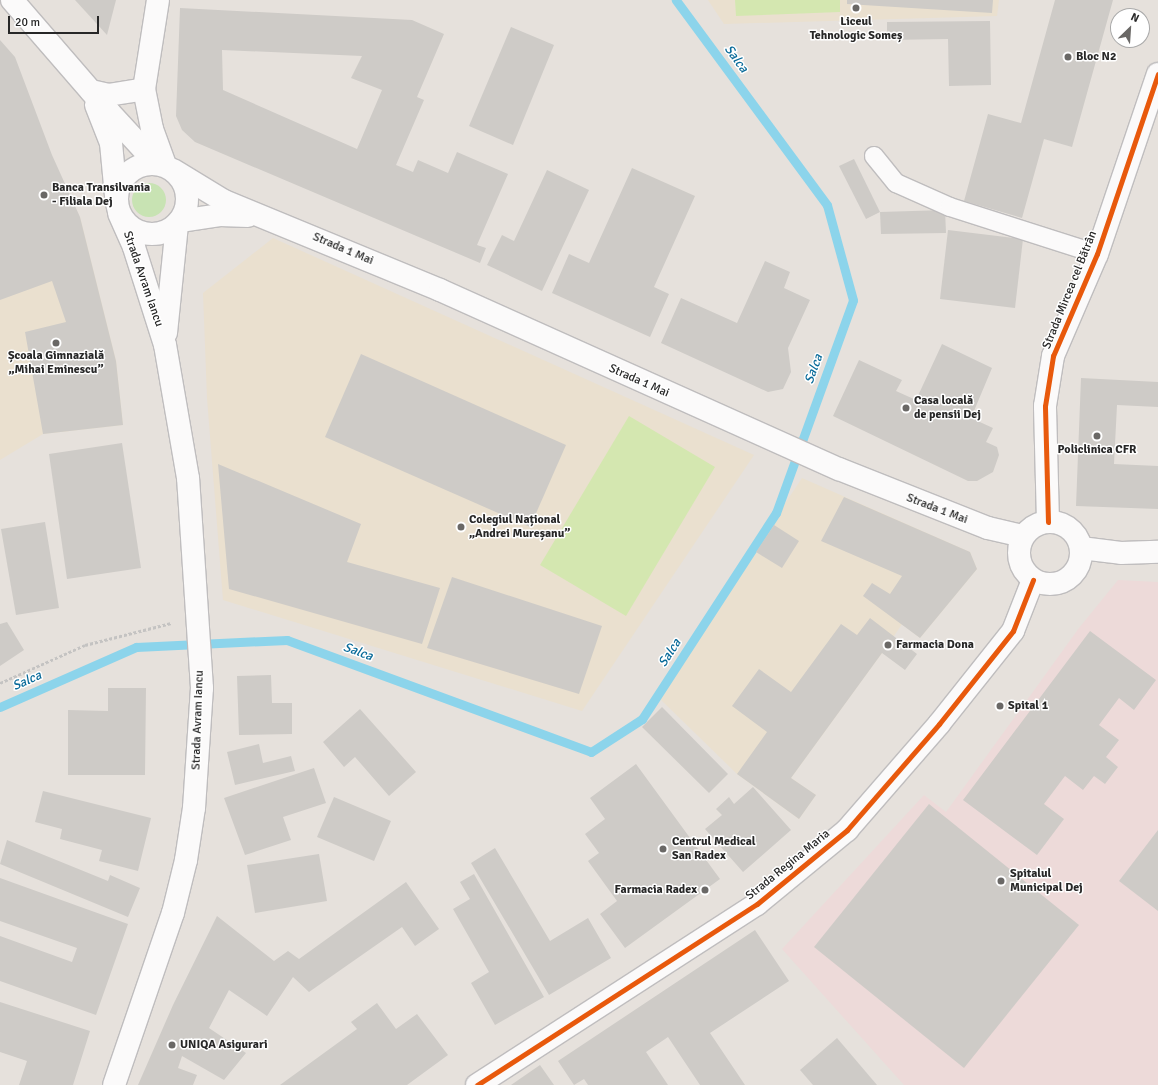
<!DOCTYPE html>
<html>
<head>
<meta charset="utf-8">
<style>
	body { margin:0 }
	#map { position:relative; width:1158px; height:1085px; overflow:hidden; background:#e6e1dc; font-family:Signika,sans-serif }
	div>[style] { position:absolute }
	.education>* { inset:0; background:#eae0cf }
	.medical>* { inset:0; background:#eddad9 }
	.green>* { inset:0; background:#c8e3b3 }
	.round { border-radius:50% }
	.pitch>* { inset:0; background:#d4e7b0 }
	.stream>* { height:9px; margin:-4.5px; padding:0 4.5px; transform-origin:4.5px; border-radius:4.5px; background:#8cd4eb }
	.building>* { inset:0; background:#cecbc7 }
	.path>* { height:2.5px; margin-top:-1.25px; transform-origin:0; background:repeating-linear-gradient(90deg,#c4c3c2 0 3px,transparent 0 5px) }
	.roads { filter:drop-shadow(1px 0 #bfbdbe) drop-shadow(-1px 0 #bfbdbe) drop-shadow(0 1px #bfbdbe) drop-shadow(0 -1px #bfbdbe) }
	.service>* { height:18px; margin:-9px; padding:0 9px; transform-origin:9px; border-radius:9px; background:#fbfafa }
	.tertiary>* { height:22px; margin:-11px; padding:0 11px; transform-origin:11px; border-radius:11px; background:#fbfafa }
	.secondary>* { height:22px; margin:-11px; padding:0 11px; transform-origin:11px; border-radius:11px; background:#fbfafa }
	.secondary>.ring { margin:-11px; padding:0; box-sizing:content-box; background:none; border:22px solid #fbfafa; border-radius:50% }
	.cycleway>* { height:5px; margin:-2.5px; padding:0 2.5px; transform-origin:2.5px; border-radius:2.5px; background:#e8590c }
	.dots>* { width:11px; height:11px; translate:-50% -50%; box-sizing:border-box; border:2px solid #fff; border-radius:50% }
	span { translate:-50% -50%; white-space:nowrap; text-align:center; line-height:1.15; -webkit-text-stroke:3px #fff; paint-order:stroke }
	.poi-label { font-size:12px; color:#272727; font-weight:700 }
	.left { translate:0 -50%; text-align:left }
	.right { translate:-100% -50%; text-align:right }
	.street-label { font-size:12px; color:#272727 }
	.water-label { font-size:13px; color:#096a99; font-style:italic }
	.north { position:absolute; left:1110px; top:8px; width:40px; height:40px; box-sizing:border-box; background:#fff; border:1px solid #a9a9a9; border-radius:50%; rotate:25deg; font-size:11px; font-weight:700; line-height:16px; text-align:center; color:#272727 }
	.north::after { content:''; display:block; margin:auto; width:14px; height:18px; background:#6a6866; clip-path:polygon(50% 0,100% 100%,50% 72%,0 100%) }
	.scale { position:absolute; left:8px; top:16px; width:91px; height:18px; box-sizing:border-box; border:2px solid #272727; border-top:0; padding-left:5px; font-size:12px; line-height:14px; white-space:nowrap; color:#272727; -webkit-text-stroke:3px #fff; paint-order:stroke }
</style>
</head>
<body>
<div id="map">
	<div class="education">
		<div style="clip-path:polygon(708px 0,999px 0,997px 16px,724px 24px)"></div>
		<div style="clip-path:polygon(80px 217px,116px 361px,123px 425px,43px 434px,0 460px,0 254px)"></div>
		<div style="clip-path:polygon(273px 238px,754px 455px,582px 711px,223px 600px,207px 398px,203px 293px)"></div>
		<div style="clip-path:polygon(802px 478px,970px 552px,977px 569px,920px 638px,902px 624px,894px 636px,857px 636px,882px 653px,791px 778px,816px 795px,799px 819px,737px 774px,657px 696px)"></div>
	</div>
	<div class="medical">
		<div style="clip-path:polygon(1118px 580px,1158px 582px,1158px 1085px,904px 1085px,782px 949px,924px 795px,946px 812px,1079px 628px)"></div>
	</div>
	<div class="green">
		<div class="round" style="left:132px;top:183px;width:34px;height:34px"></div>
	</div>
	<div class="pitch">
		<div style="clip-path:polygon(735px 0,840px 0,840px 12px,736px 16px)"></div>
		<div style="clip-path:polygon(629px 416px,715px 467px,626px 616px,540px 565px)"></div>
	</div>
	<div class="stream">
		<div style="left:0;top:707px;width:149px;rotate:-23.8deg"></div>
		<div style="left:136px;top:647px;width:151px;rotate:-2.7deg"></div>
		<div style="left:287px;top:640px;width:324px;rotate:20.2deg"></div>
		<div style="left:591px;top:752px;width:61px;rotate:-32.9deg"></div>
		<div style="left:642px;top:719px;width:246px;rotate:-57deg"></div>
		<div style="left:776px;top:513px;width:226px;rotate:-70.1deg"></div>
		<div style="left:853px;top:300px;width:98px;rotate:-105.3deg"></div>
		<div style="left:827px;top:205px;width:255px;rotate:-126.4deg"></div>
	</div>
	<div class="building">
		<div style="clip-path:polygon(75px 0,116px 0,107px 35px)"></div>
		<div style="clip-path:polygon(847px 0,993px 0,992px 13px,847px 4px)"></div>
		<div style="clip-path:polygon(1055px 0,1113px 0,1072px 147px,1044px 139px,1022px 218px,964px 201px,988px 114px,1021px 123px)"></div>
		<div style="clip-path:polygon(evenodd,180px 8px,412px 20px,444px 34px,417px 97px,424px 100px,396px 165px,413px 172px,418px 160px,448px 173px,457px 152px,508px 174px,477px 245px,486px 248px,480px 263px,195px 142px,182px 130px,176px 116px,180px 8px,222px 50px,362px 56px,351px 78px,382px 90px,357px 149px,223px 90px,222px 50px)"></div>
		<div style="clip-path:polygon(990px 21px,991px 85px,949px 86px,948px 39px,887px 40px,887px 22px)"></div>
		<div style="clip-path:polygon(511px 27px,554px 45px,513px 145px,469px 126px)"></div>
		<div style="clip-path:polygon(0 40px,15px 57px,52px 155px,80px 217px,116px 361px,123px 425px,43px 434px,25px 332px,66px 322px,52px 281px,0 300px)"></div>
		<div style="clip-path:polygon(854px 159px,880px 212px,866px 219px,839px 166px)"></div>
		<div style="clip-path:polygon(632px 168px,695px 196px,654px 287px,669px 294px,650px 337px,552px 293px,569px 254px,589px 263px)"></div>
		<div style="clip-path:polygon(547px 170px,589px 190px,542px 291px,487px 265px,502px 235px,514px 241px)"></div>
		<div style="clip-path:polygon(945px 210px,946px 233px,881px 234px,880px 212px)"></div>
		<div style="clip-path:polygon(948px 230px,1023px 239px,1015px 308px,940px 299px)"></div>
		<div style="clip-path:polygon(765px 261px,790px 272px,784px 288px,810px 300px,788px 348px,791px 372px,783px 389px,768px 392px,661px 343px,681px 298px,737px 323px)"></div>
		<div style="clip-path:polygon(942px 344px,992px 368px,971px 418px,993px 428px,986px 442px,997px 447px,999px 455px,993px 472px,977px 481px,968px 481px,833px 416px,859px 360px,902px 380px,896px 391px,916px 400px)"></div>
		<div style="clip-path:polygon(361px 354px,566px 445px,530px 527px,325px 437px)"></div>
		<div style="clip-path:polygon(1081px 378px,1158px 382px,1158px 407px,1117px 405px,1114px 464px,1158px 466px,1158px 509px,1076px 506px)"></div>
		<div style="clip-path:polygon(122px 443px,141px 568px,67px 579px,49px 454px)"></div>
		<div style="clip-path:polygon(218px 464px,361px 524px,347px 562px,440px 588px,422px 644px,229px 589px)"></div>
		<div style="clip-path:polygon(844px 497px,970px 552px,977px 569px,920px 638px,863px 596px,872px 583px,890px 594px,902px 576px,821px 541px)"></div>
		<div style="clip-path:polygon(45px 522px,59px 608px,16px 615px,1px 529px)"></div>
		<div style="clip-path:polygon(774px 525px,799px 541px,782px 568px,756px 552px)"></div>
		<div style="clip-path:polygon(452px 577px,602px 626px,579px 694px,427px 648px)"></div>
		<div style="clip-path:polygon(870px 618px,917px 654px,905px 670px,882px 653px,791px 778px,816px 795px,799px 819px,737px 774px,767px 732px,732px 706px,759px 669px,791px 692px,841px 624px,857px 635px)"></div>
		<div style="clip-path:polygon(7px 622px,24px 650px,0 666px,0 624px)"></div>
		<div style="clip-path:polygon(1090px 631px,1156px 680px,1134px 710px,1119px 698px,1099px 725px,1119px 740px,1106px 757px,1118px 767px,1105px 784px,1094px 776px,1083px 790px,1065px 776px,1044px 804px,1064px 819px,1037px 855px,963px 800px)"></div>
		<div style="clip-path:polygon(271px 675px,272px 703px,292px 703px,292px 734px,239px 735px,237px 676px)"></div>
		<div style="clip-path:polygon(108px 688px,146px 688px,145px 775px,68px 775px,68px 710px,108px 711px)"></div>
		<div style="clip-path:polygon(662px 707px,728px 774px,709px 793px,642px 727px)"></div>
		<div style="clip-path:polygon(360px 709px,416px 772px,389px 796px,355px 757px,344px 767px,323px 742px)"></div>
		<div style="clip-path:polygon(259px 744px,263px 763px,291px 756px,295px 771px,235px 785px,227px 752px)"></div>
		<div style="clip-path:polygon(636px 764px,720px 879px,625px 948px,600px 914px,617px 901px,588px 861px,599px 853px,585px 834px,605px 819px,590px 798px)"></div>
		<div style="clip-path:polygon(314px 768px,326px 803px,283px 817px,291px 840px,245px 855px,224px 798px)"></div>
		<div style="clip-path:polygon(753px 787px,791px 830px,743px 872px,705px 829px,722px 815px,716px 809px,729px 797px,734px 804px)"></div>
		<div style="clip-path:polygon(43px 791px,151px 818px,138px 871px,99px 861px,102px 850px,60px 839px,62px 829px,35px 822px)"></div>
		<div style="clip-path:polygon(334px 797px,391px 821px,374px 861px,317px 837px)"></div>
		<div style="clip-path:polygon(929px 804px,1079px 925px,964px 1068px,814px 947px)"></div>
		<div style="clip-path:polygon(1158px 830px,1158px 911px,1119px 881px)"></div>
		<div style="clip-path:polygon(7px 840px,108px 881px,110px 875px,140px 888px,128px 917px,0 864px)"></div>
		<div style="clip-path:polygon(495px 848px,550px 941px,588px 918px,611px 958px,549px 995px,471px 863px)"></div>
		<div style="clip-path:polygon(319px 854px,327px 901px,255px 913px,247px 865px)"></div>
		<div style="clip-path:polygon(474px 874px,544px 997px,495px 1025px,471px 983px,489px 972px,453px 909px,470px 899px,460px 882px)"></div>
		<div style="clip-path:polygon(0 878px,128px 924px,96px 1015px,0 981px,0 936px,72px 962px,77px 948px,0 921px)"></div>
		<div style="clip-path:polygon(406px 882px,439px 929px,415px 946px,402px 927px,309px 992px,293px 977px,267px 1016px,229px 990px,209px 1028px,246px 1053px,224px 1080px,182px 1056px,178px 1068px,197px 1075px,193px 1085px,138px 1085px,173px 1005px,217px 916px,274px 961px,288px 951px,299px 959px)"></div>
		<div style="clip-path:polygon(755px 930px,789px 981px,710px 1033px,745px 1085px,700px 1085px,668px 1037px,646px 1052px,668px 1085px,588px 1085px,584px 1079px,574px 1085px,558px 1061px)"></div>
		<div style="clip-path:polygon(0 1002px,90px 1031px,73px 1085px,19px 1085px,27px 1061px,0 1052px)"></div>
		<div style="clip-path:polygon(377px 1003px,396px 1029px,417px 1014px,448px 1055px,407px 1085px,280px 1085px,357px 1029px,351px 1022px)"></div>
		<div style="clip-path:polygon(837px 1038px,877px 1085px,813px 1085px,800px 1070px)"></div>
		<div style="clip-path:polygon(540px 1065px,554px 1085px,511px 1085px)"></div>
	</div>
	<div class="path">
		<div style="left:0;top:683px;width:93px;rotate:-24.1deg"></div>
		<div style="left:85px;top:645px;width:89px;rotate:-14.3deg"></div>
	</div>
	<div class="roads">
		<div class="service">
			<div style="left:874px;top:156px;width:35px;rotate:51deg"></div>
			<div style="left:896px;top:183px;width:59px;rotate:24deg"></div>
			<div style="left:950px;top:207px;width:154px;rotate:17.7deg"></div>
		</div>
		<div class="tertiary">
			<div style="left:1048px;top:522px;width:116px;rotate:-91.5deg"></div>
			<div style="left:1045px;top:406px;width:51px;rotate:-80.9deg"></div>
			<div style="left:1053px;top:356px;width:111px;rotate:-66.7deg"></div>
			<div style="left:1097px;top:254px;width:190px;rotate:-71.3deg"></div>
			<div style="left:477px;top:1085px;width:333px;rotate:-32.9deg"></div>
			<div style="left:757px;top:904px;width:117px;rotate:-39.4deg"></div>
			<div style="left:847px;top:830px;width:140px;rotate:-49deg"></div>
			<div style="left:939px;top:724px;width:119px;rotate:-51.5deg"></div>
			<div style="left:1013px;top:631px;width:55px;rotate:-68.6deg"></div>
		</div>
		<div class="secondary">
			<div style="left:12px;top:0;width:148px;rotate:49.1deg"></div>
			<div style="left:109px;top:112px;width:69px;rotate:47.3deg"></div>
			<div style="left:158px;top:0;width:90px;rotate:98.9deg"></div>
			<div style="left:144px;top:89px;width:41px;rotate:78.7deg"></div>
			<div style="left:152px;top:129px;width:38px;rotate:70deg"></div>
			<div style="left:91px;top:91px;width:17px;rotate:13deg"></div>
			<div style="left:108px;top:95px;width:36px;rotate:-9deg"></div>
			<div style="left:96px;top:105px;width:41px;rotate:68.5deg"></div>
			<div style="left:111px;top:143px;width:53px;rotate:84.6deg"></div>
			<div class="ring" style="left:117px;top:164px;width:48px;height:48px"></div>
			<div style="left:173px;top:170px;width:60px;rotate:31.3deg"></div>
			<div style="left:224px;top:201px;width:234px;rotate:22.4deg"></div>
			<div style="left:440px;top:290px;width:437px;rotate:24.2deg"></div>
			<div style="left:839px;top:469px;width:160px;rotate:21.6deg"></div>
			<div style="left:988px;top:528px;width:36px;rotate:13deg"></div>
			<div style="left:180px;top:221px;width:40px;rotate:-8.5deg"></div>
			<div style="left:220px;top:215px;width:28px;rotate:2deg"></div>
			<div style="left:166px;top:333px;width:110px;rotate:-84.2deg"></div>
			<div class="ring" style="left:1019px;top:522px;width:40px;height:40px"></div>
			<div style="left:1081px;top:548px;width:40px;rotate:7.1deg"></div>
			<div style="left:1121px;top:553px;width:37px;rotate:-2deg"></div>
			<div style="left:114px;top:1085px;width:182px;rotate:-71.1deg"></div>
			<div style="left:173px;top:913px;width:55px;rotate:-76.2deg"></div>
			<div style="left:186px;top:860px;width:53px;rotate:-81.3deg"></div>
			<div style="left:194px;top:808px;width:120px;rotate:-86.2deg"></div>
			<div style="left:202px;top:688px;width:210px;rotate:-93.8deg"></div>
			<div style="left:188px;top:478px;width:135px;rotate:-99.8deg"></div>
			<div style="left:165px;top:345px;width:103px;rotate:-107.6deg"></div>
			<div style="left:134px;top:247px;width:37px;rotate:-114deg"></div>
		</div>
	</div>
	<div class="cycleway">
		<div style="left:1048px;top:522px;width:116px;rotate:-91.5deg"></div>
		<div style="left:1045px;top:406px;width:51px;rotate:-80.9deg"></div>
		<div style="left:1053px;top:356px;width:111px;rotate:-66.7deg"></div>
		<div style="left:1097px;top:254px;width:190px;rotate:-71.3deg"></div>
		<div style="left:477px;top:1085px;width:333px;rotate:-32.9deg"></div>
		<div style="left:757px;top:904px;width:117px;rotate:-39.4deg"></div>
		<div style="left:847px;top:830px;width:140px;rotate:-49deg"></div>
		<div style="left:939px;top:724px;width:119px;rotate:-51.5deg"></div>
		<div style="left:1013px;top:631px;width:55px;rotate:-68.6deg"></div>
	</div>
	<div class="dots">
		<div style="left:856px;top:8px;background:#6a6866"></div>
		<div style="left:1068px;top:57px;background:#6a6866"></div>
		<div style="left:44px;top:195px;background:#6a6866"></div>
		<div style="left:56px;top:343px;background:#6a6866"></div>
		<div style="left:906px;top:408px;background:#6a6866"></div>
		<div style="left:1097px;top:436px;background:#6a6866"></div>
		<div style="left:461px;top:527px;background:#6a6866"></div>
		<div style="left:888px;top:645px;background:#6a6866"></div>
		<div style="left:1000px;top:706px;background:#6a6866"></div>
		<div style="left:663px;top:849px;background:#6a6866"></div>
		<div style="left:1001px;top:881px;background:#6a6866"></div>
		<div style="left:705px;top:890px;background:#6a6866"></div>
		<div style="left:172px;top:1045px;background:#6a6866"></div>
	</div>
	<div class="poi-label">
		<span style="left:856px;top:29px">Liceul<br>Tehnologic Someș</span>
		<span class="left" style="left:1076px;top:57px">Bloc N2</span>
		<span class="left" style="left:52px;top:195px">Banca Transilvania<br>- Filiala Dej</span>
		<span style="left:56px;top:363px">Școala Gimnazială<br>„Mihai Eminescu”</span>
		<span class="left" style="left:914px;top:408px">Casa locală<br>de pensii Dej</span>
		<span style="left:1097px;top:450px">Policlinica CFR</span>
		<span class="left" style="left:469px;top:527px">Colegiul Național<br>„Andrei Mureșanu”</span>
		<span class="left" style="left:896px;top:645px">Farmacia Dona</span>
		<span class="left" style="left:1008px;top:706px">Spital 1</span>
		<span class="left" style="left:672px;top:849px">Centrul Medical<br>San Radex</span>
		<span class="left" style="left:1010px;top:881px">Spitalul<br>Municipal Dej</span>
		<span class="right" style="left:697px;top:890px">Farmacia Radex</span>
		<span class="left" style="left:180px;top:1045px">UNIQA Asigurari</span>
	</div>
	<div class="street-label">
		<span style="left:343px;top:249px;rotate:23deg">Strada 1 Mai</span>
		<span style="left:143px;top:279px;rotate:71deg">Strada Avram Iancu</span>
		<span style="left:1070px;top:290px;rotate:-68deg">Strada Mircea cel Bătrân</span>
		<span style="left:639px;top:381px;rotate:24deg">Strada 1 Mai</span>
		<span style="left:937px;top:509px;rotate:21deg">Strada 1 Mai</span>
		<span style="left:198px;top:720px;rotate:-88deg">Strada Avram Iancu</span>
		<span style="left:788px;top:865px;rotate:-39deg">Strada Regina Maria</span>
	</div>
	<div class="water-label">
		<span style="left:736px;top:59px;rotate:54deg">Salca</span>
		<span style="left:814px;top:369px;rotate:-70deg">Salca</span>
		<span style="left:358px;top:652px;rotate:20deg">Salca</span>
		<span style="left:670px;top:653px;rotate:-57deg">Salca</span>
		<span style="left:27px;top:681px;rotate:-24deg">Salca</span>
	</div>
	<div class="north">N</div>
	<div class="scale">20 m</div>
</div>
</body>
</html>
